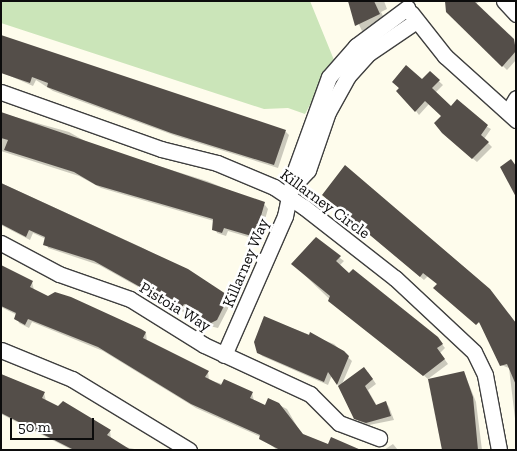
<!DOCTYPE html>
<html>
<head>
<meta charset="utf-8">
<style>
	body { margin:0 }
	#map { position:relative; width:517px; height:451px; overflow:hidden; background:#fefcec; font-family:"Zilla Slab",serif }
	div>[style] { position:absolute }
	.green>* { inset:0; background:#cbe5b9 }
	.shadow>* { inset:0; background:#0003 }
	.building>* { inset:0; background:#544e49 }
	.roads { filter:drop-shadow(1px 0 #3f3f3f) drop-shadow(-1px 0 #3f3f3f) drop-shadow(0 1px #3f3f3f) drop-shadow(0 -1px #3f3f3f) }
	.minor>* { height:15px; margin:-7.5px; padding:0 7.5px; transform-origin:7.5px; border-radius:7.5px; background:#fff }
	span { translate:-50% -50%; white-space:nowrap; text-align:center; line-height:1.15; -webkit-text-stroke:5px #fff; paint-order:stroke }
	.street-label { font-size:16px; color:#0c0c0c }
	.frame { position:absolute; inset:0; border:2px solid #0c0c0c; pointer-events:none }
	.scale { position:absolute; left:10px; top:418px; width:84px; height:22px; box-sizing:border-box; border:2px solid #0c0c0c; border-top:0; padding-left:6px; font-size:15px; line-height:18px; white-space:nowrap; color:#0c0c0c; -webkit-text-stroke:4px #fff; paint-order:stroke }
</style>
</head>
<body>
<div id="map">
	<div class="green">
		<div style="clip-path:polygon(1px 1px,310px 1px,334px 60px,305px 114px,288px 108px,264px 109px,1px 23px)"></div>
	</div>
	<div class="shadow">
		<div style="clip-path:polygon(348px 1px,384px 1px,387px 9px,381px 12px,385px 20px,362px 31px)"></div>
		<div style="clip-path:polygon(446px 1px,480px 1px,476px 4px,516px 47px,516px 60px,507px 70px,448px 12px)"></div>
		<div style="clip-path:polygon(1px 37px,286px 132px,289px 135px,278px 168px,176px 136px,53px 91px,36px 80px,33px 86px,1px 72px)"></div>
		<div style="clip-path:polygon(430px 73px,443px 85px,435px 93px,451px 107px,491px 129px,484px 139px,492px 147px,477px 162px,447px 137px,442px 116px,429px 104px,419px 115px,394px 82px,423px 81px)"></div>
		<div style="clip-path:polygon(1px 113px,69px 132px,94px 146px,207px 181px,265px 205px,268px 209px,259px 240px,228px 231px,226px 236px,217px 233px,214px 221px,101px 188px,79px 176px,1px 151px)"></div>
		<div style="clip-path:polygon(345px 167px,477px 278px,516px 324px,516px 427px,509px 368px,501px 365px,483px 326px,439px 292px,438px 284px,428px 276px,424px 280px,327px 198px)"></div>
		<div style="clip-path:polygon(1px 183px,143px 248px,229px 297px,232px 301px,218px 328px,201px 324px,197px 320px,200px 313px,188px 307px,185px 313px,99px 265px,48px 248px,46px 239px,33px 233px,30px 240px,1px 225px)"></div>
		<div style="clip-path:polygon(314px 239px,344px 261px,339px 266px,441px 343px,445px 348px,440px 353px,448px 364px,428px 379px,348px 312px,346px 315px,293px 264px)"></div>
		<div style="clip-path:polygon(1px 266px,32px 282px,34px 290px,48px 297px,55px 293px,146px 333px,147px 342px,208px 372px,209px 380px,252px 393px,254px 401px,266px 406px,269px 400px,287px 409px,302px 435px,329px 446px,358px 450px,277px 450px,261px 437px,196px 408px,103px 351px,32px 322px,29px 328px,19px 323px,17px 315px,1px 307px)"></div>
		<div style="clip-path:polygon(265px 318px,334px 344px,352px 361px,342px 384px,368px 372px,376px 384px,368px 390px,377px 406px,386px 403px,389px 407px,394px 420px,369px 425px,359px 422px,332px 375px,328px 385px,262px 356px,258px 352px)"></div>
		<div style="clip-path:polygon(464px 372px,476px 402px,482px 450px,442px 450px)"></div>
		<div style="clip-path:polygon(1px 374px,44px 393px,46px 401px,110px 431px,111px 439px,125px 447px,139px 450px,72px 450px,1px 414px)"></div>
		<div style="clip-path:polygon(393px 444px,398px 450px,384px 450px)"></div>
	</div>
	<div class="building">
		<div style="clip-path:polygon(348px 1px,374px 1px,380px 14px,355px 26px)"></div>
		<div style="clip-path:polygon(445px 1px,474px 1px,514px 39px,516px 51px,502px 67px,446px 12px)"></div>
		<div style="clip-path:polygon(1px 35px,286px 130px,274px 165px,171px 133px,47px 87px,48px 83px,32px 77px,30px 83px,1px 73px)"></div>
		<div style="clip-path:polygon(406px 65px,422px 79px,430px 71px,440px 80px,432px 88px,451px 106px,457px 99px,488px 125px,481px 135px,489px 142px,472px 159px,442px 133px,434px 123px,441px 116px,425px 101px,415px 112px,396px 91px,399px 88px,392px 82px)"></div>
		<div style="clip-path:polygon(1px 112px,265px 202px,255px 237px,224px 228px,222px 233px,212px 230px,213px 219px,96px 185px,74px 172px,4px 150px,8px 140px,1px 138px)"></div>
		<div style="clip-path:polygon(511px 159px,516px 166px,516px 197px,500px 167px)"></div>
		<div style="clip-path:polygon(345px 165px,490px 289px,516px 323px,516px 385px,507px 364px,500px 366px,479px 322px,476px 325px,433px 288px,437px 284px,423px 273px,420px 277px,322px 195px)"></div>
		<div style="clip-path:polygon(1px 183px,188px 269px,229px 296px,217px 320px,207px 325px,195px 320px,199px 311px,184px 304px,181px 310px,94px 261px,43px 245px,45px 237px,29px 230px,26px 237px,1px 224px)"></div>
		<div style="clip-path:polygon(316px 237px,341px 256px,336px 261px,349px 273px,353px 269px,438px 337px,443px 344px,437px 348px,445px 359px,423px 376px,328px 301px,330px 296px,291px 264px)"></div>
		<div style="clip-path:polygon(1px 265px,33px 281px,30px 287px,48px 296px,55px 292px,71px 297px,141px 329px,146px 332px,143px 338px,209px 371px,205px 377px,221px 385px,224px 379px,253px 392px,250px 398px,265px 405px,268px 398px,279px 403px,303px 434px,328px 444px,331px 437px,361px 450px,280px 450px,259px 439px,260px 435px,191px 404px,98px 347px,28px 319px,25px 325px,14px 319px,16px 313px,1px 306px)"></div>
		<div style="clip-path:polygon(264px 316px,309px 335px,310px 332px,344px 351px,349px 356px,337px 385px,328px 372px,324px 382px,257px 353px,254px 342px)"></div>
		<div style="clip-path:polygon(364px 367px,373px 379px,365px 386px,376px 405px,386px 401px,391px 416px,366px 423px,354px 419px,338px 386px)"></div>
		<div style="clip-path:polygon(464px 371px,473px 397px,478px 450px,442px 450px,428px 379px)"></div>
		<div style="clip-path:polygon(1px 374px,45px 392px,42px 398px,58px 406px,63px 401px,111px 430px,107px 435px,131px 450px,74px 450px,1px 413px)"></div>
	</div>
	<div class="roads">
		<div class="minor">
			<div style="left:504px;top:1px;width:18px;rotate:47deg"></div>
			<div style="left:411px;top:13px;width:55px;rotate:51.7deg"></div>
			<div style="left:445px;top:56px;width:96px;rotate:42deg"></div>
			<div style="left:1px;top:92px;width:170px;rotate:19.6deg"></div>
			<div style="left:161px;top:149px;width:58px;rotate:14deg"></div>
			<div style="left:217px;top:163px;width:62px;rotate:22.8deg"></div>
			<div style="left:274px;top:187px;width:36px;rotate:34deg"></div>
			<div style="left:304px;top:207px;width:115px;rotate:38deg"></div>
			<div style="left:395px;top:278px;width:108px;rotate:43.1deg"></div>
			<div style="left:474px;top:352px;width:25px;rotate:64deg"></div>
			<div style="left:485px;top:375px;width:76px;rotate:79.4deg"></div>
			<div style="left:508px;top:112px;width:16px;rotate:-60deg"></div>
			<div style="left:295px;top:184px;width:19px;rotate:-47deg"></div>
			<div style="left:308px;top:170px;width:61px;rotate:-71deg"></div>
			<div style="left:328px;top:112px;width:41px;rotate:-60.9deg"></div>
			<div style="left:348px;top:76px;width:31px;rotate:-48deg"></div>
			<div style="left:369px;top:53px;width:57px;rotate:-34.2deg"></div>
			<div style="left:1px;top:243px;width:66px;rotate:28.1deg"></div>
			<div style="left:59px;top:274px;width:75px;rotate:19.4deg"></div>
			<div style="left:130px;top:299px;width:87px;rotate:31.9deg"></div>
			<div style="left:204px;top:345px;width:117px;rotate:24.8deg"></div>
			<div style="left:310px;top:394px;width:41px;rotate:45deg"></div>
			<div style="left:339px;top:423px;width:43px;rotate:20.6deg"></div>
			<div style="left:1px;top:350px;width:77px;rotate:22.2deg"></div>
			<div style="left:72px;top:379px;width:137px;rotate:31.3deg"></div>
			<div style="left:224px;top:355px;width:152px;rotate:-66.3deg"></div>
			<div style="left:285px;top:216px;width:44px;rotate:-78.2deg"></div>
			<div style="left:294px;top:173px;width:102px;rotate:-70deg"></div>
			<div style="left:329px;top:77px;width:41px;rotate:-48.9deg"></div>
			<div style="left:356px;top:46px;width:64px;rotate:-36.7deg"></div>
		</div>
	</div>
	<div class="street-label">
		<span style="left:325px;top:204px;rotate:36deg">Killarney Circle</span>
		<span style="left:246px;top:263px;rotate:-67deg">Killarney Way</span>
		<span style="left:175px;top:307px;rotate:31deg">Pistoia Way</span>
	</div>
	<div class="frame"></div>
	<div class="scale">50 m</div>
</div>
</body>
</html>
